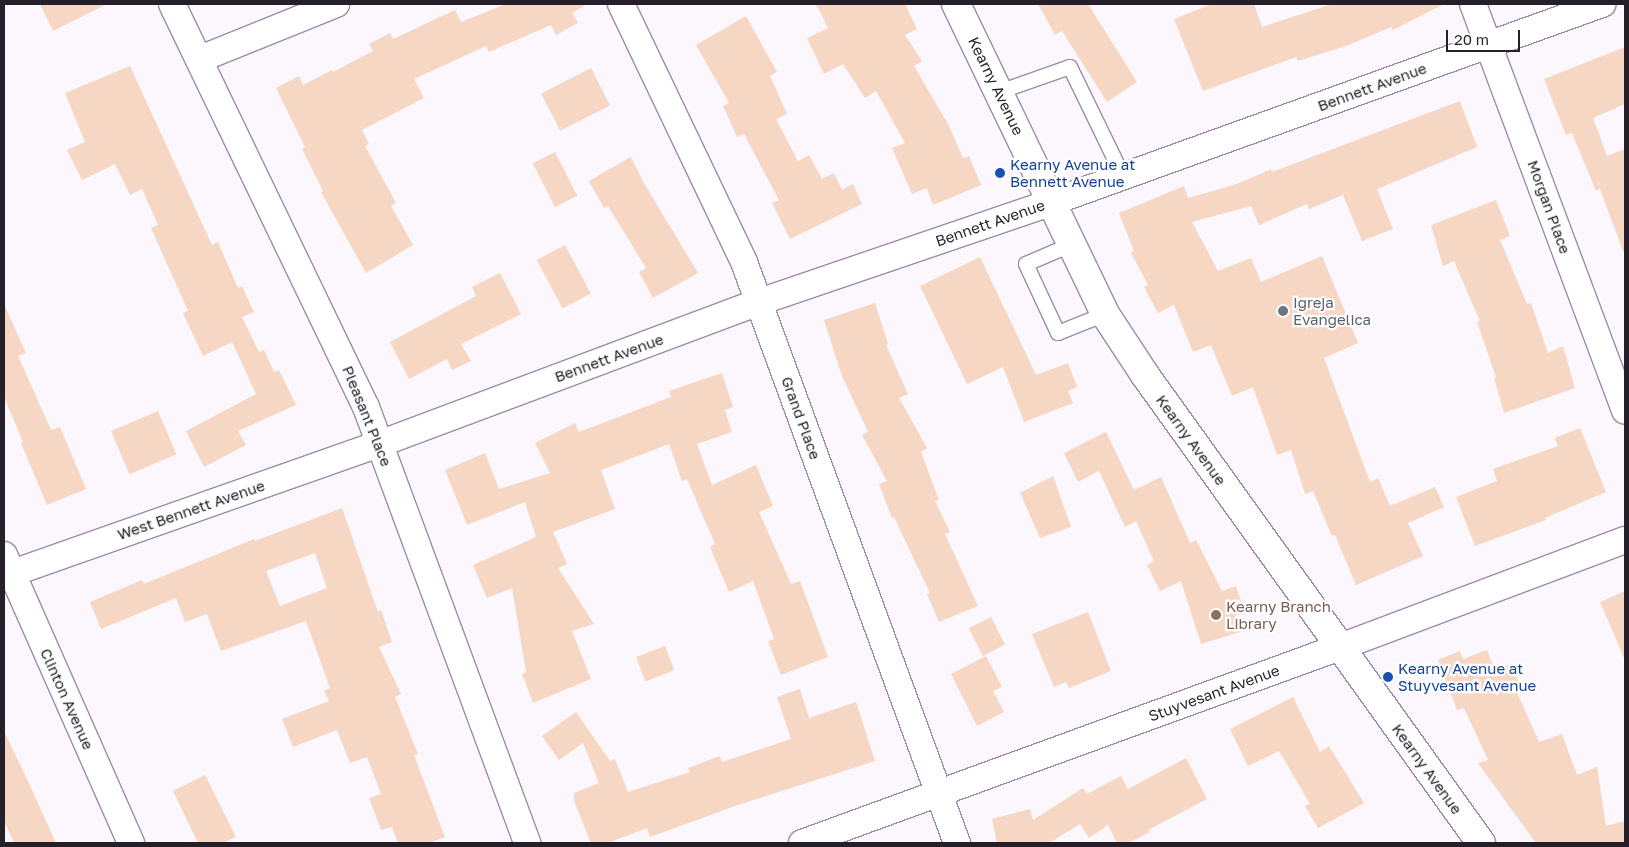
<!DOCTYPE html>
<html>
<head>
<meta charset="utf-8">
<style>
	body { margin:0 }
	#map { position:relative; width:1629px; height:847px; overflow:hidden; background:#fbf7fd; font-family:"Golos Text",sans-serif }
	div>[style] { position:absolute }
	.building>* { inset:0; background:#f5d7c4; transform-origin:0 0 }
	.roads { filter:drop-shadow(1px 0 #9b8da7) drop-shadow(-1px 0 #9b8da7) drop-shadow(0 1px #9b8da7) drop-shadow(0 -1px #9b8da7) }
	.service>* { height:14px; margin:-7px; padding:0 7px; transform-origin:7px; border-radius:7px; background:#fff }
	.minor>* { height:26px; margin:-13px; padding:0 13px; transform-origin:13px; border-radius:13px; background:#fff }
	.primary>* { height:28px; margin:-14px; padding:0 14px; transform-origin:14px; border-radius:14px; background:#fff }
	.dots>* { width:14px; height:14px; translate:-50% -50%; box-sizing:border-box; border:2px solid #fff; border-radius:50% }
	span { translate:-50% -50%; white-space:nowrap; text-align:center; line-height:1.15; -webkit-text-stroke:4.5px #fff; paint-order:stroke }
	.street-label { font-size:15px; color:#251f29 }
	.transit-label { font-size:15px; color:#164399 }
	.left { translate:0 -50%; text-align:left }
	.worship-label { font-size:15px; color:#5b616d }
	.education-label { font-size:15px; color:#785e54 }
	.frame { position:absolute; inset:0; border:5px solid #251f29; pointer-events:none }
	.scale { position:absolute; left:1446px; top:30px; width:74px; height:22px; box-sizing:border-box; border:2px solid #251f29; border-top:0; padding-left:6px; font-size:15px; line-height:18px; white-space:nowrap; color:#251f29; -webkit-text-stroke:4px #fff; paint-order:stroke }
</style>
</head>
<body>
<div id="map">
	<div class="building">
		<div style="clip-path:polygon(40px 4px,107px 4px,53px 31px)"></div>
		<div style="clip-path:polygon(506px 4px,587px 4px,572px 13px,578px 23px,556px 35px,551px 25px,489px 52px,486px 46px,414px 79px,424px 98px,362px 130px,369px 144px,365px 146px,396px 203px,391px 206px,413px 245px,366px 273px,321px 192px,323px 191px,302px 149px,305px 147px,276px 88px,299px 76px,303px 85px,332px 70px,333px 72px,373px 51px,369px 44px,390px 33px,393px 39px,455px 10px,461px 22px)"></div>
		<div style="clip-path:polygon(816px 4px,905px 4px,917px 29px,905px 35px,922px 61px,914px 66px,948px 124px,963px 158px,969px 156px,981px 185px,933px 205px,927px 188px,912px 194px,892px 148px,905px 143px,876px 91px,865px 98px,843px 64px,824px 74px,807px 38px,828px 28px)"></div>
		<div style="clip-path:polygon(1038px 4px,1088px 4px,1137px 82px,1107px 102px,1062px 31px,1055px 35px)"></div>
		<div style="clip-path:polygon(1212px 4px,1254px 4px,1262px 27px,1332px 4px,1444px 4px,1393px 30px,1391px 27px,1346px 46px,1298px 61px,1296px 57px,1203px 91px,1174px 19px)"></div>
		<div style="clip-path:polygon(746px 16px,777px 72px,770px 76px,787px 114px,776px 119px,798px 161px,809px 155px,822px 179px,834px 173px,842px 190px,853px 184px,862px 204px,790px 239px,772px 203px,779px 200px,744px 134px,737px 137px,723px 106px,729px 103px,696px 45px)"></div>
		<div style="clip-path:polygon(1625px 47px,1625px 104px,1593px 118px,1607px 156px,1625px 149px,1625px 251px,1623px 251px,1600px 189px,1596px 191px,1572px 133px,1566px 135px,1544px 79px)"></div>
		<div style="clip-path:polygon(130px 66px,212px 245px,218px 242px,238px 288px,242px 286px,254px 312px,242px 317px,259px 352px,264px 350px,274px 372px,279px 370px,296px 405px,238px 431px,246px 445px,204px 467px,186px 431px,256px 394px,232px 342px,203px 356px,183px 313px,188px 311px,151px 228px,158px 225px,142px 189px,130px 195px,115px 164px,82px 180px,67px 150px,85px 142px,65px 93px)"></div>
		<div style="left:591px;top:68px;width:42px;height:56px;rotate:63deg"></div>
		<div style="clip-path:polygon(1460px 101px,1477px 147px,1377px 189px,1393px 229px,1362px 241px,1343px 195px,1309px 209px,1307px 204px,1259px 225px,1251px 206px,1192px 222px,1218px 271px,1251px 258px,1261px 282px,1322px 256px,1358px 343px,1324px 358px,1370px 482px,1378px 478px,1390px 506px,1435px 487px,1444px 507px,1408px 523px,1423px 556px,1356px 585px,1335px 535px,1332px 536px,1313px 491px,1305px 494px,1291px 450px,1277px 455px,1253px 387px,1232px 396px,1211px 345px,1193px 352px,1174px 305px,1158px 313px,1144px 287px,1148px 285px,1131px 253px,1134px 251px,1119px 213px,1184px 186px,1188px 198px,1237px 184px,1271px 169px,1272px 172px)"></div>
		<div style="left:555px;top:152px;width:49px;height:25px;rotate:63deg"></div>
		<div style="clip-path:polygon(631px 157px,645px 185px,698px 273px,653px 298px,639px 272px,646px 268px,608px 206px,604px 208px,589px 181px)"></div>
		<div style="clip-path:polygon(1496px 200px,1510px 236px,1500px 240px,1527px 304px,1531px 303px,1548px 353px,1563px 346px,1575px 388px,1504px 413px,1494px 378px,1496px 377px,1477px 322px,1480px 321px,1454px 261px,1443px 266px,1431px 225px)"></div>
		<div style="left:565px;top:245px;width:55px;height:32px;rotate:62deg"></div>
		<div style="clip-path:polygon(980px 257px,1036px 375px,1068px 363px,1077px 387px,1068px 391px,1073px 403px,1024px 422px,1003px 367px,967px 384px,920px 286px)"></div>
		<div style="clip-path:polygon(500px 273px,521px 314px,461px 344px,471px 361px,452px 370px,447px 359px,409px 379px,390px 342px,476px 296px,472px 287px)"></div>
		<div style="clip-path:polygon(875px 303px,888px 344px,886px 345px,908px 394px,899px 398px,927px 448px,921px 452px,939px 500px,935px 501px,950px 532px,945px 534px,978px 606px,939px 622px,927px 594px,930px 593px,894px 517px,892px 518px,879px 484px,887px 481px,862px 435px,868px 432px,842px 376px,824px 320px)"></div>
		<div style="clip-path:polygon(4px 304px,26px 353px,18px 356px,51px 430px,60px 427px,86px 489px,47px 505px,21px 443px,23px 442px,4px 397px)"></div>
		<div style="clip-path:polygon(722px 373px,733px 407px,725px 410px,732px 432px,697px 444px,712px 485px,756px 465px,773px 506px,759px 512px,791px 584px,800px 581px,828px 657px,781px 675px,768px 641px,774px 639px,753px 581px,729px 592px,710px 547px,715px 544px,687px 479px,682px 481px,669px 444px,601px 470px,615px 509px,553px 532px,567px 564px,558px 568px,594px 624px,572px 631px,591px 679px,533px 703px,522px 674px,526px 672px,512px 588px,487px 598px,473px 565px,536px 537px,525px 502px,467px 525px,445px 470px,485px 453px,499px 489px,550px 473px,535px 443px,575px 423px,579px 432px,671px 397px,669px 391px)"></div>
		<div style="left:158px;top:411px;width:47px;height:51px;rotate:67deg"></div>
		<div style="clip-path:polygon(1580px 428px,1606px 492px,1545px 518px,1546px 520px,1475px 546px,1456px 497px,1497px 481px,1493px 469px,1558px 446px,1555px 438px)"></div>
		<div style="clip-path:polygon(1106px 432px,1134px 490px,1161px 477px,1190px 543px,1196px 540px,1222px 591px,1236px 586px,1245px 613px,1235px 616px,1240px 632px,1201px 644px,1181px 581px,1160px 591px,1147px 565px,1154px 561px,1136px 521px,1125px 527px,1099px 471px,1078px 482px,1064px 453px)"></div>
		<div style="clip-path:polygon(1053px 476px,1071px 527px,1040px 538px,1020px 493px)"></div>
		<div style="clip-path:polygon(evenodd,342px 508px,378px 612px,381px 610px,392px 642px,379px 647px,401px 694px,395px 697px,418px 754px,414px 755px,445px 837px,429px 843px,398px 843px,392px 827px,381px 830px,369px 798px,381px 794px,367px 757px,350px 763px,337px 730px,293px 747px,282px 719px,329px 701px,324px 691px,330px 688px,306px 621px,221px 651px,207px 614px,185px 622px,176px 598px,101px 629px,90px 602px,142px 580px,144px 584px,254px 539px,255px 541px,342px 508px,315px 553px,327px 588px,280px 606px,266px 571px,315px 553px)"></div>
		<div style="clip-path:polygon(1625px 591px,1625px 660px,1600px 602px)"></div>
		<div style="clip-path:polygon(1088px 612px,1111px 671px,1069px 688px,1066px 682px,1054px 687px,1032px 634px)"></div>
		<div style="left:991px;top:617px;width:31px;height:25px;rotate:63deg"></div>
		<div style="left:665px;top:646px;width:26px;height:31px;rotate:69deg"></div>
		<div style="clip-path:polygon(1487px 650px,1495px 670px,1511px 664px,1520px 686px,1515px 688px,1539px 742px,1562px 734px,1577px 775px,1597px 767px,1606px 826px,1625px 821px,1625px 843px,1536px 843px,1478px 763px,1488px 760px,1464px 708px,1457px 710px,1438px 660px,1460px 651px,1463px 659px)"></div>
		<div style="clip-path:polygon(986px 656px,1002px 687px,993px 691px,1004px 712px,977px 726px,951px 674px)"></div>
		<div style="clip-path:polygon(800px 689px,809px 718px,856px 702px,875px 761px,738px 805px,650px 837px,647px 828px,608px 843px,591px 843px,574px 801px,574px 793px,599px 783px,583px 743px,559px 760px,542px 736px,576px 712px,610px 761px,615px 759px,628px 792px,690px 772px,688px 768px,720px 756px,722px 762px,791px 739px,777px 697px)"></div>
		<div style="clip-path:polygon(1293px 697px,1320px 752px,1329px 746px,1364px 803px,1318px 828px,1305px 806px,1310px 804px,1279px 751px,1248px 766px,1230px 729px)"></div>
		<div style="clip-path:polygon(4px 731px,26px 777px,56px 843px,14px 843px,4px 821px)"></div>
		<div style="clip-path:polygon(1186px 758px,1207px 799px,1148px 830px,1150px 832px,1128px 843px,1117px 843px,1108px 825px,1089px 838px,1080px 824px,1049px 843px,997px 843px,992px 819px,1030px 809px,1033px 820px,1083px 788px,1087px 794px,1121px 776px,1128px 789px)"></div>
		<div style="clip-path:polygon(205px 775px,236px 837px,223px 843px,198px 843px,173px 791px)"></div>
	</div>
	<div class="roads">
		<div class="service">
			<div style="left:999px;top:92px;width:75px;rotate:-19.4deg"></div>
			<div style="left:1070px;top:67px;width:121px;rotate:64.1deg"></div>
			<div style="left:1073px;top:244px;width:51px;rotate:156.9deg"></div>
			<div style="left:1026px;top:264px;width:76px;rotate:65.1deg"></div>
			<div style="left:1058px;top:333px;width:51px;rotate:-22deg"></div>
		</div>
		<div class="minor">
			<div style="left:172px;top:4px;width:447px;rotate:64.3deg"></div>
			<div style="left:366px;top:407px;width:465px;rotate:69.7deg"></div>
			<div style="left:621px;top:4px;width:286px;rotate:64.5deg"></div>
			<div style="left:744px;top:262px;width:619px;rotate:69.87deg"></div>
			<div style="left:1473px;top:4px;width:434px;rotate:69.5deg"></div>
			<div style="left:200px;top:59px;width:147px;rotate:-22deg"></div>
			<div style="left:4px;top:555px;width:315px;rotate:66.2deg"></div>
			<div style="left:4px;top:576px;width:398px;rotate:-19.4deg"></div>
			<div style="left:379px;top:444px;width:406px;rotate:-20.5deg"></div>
			<div style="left:759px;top:302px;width:310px;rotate:-18.8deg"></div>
			<div style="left:1052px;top:202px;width:585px;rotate:-19.8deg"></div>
			<div style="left:802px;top:843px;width:573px;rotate:-20.02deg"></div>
			<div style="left:1340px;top:647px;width:304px;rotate:-20.6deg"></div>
		</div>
		<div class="primary">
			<div style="left:956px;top:4px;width:344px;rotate:64.3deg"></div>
			<div style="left:1105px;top:314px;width:73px;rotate:56.7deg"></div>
			<div style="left:1145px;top:375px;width:576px;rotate:54.32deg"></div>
		</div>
	</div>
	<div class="dots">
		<div style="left:1000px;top:173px;background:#1a4fb4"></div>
		<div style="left:1283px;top:311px;background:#6b7280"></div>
		<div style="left:1216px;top:615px;background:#8d6e63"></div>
		<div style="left:1388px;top:677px;background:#1a4fb4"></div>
	</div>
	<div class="street-label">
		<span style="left:996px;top:86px;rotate:64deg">Kearny Avenue</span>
		<span style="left:1372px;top:87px;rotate:-20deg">Bennett Avenue</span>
		<span style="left:1549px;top:207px;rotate:70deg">Morgan Place</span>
		<span style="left:990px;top:223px;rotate:-19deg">Bennett Avenue</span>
		<span style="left:609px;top:358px;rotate:-20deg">Bennett Avenue</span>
		<span style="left:367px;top:416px;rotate:68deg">Pleasant Place</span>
		<span style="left:801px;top:418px;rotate:70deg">Grand Place</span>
		<span style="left:1191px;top:440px;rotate:54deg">Kearny Avenue</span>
		<span style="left:191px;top:510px;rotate:-19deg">West Bennett Avenue</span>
		<span style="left:1214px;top:693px;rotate:-20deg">Stuyvesant Avenue</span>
		<span style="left:67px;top:699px;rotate:66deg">Clinton Avenue</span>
		<span style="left:1427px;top:769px;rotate:54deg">Kearny Avenue</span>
	</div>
	<div class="transit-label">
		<span class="left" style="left:1010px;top:173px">Kearny Avenue at<br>Bennett Avenue</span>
		<span class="left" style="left:1398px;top:677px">Kearny Avenue at<br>Stuyvesant Avenue</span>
	</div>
	<div class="worship-label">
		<span class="left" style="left:1293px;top:311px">Igreja<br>Evangelica</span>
	</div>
	<div class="education-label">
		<span class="left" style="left:1226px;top:615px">Kearny Branch<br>Library</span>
	</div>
	<div class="frame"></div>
	<div class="scale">20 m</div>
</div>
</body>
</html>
